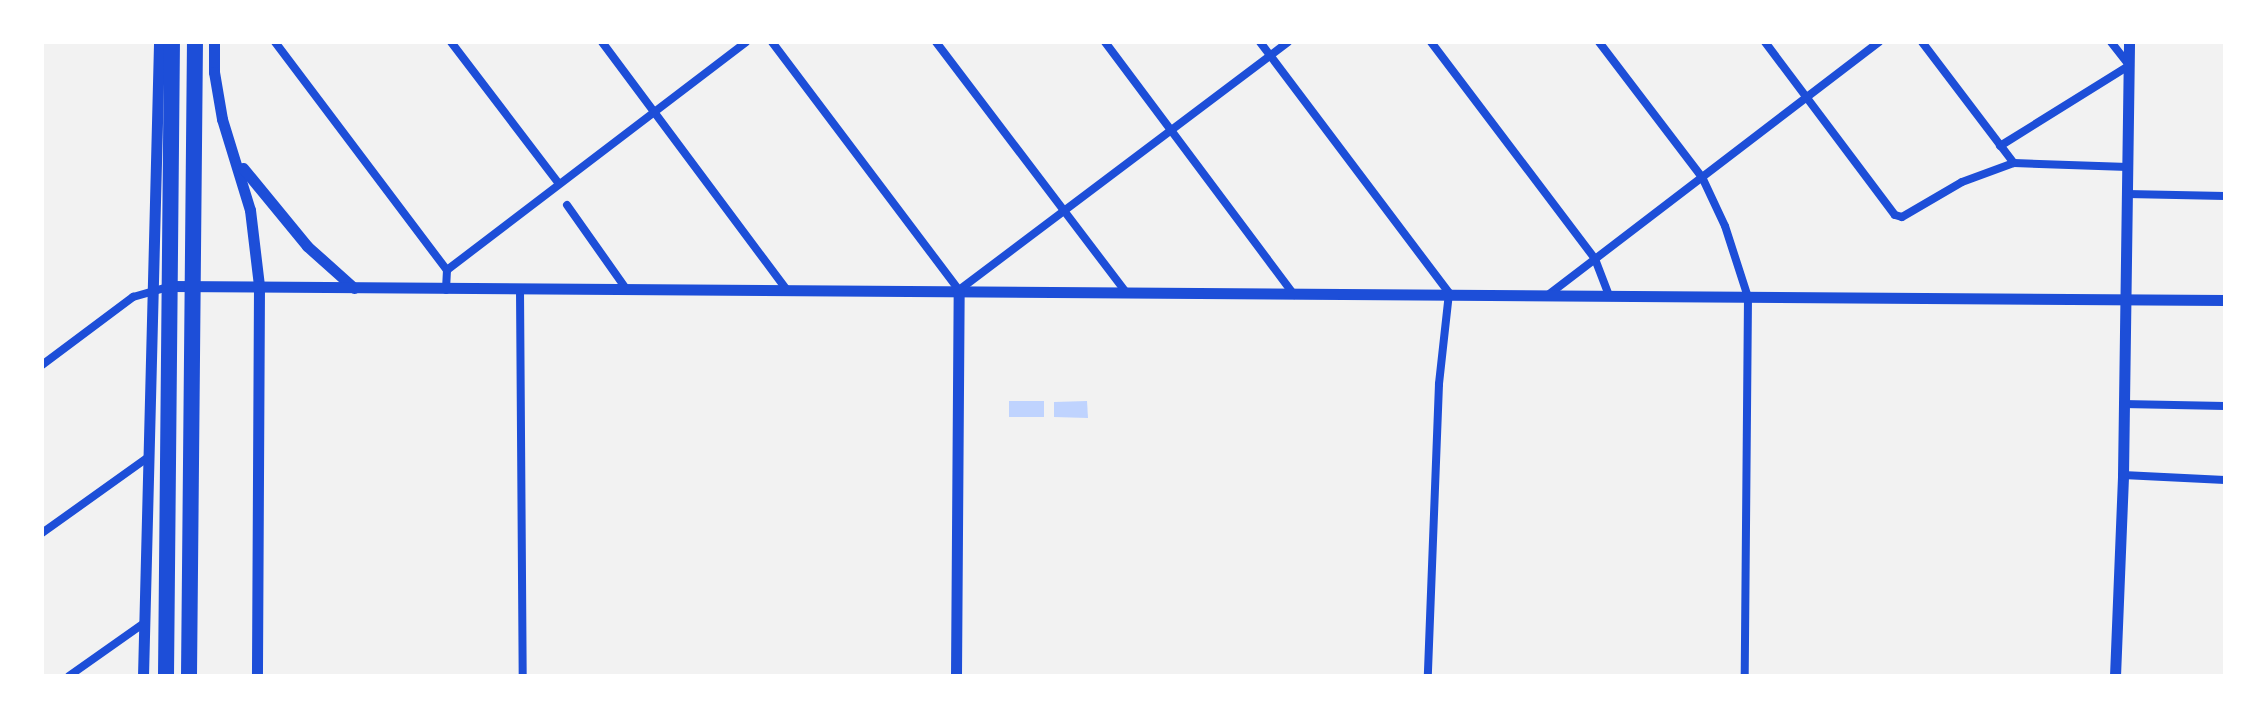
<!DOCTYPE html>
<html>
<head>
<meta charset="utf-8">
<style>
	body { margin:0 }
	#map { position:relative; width:2267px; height:718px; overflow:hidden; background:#f2f2f2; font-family:Cabin,sans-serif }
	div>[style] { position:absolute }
	.water>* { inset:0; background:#bfd3fe; transform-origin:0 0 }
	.minor>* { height:8px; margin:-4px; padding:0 4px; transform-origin:4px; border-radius:4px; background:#1d4ed8 }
	.tertiary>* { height:11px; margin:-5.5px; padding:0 5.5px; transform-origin:5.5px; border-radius:5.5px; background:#1d4ed8 }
	.trunk>* { height:16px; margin:-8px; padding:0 8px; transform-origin:8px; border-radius:8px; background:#1d4ed8 }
	span { translate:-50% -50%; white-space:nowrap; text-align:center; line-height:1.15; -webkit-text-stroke:6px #fff; paint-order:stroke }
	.frame { position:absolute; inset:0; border:44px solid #fff; pointer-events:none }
</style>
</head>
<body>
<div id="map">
	<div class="water">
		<div style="left:1009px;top:401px;width:35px;height:16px"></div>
		<div style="clip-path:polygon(1087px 401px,1088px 418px,1054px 417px,1054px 402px)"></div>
	</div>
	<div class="minor">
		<div style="left:275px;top:42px;width:286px;rotate:53deg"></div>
		<div style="left:447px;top:270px;width:20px;rotate:93deg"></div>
		<div style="left:451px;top:42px;width:178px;rotate:52.7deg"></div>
		<div style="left:602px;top:42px;width:309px;rotate:53.3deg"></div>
		<div style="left:772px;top:42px;width:311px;rotate:53deg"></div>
		<div style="left:959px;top:290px;width:412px;rotate:-37deg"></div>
		<div style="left:936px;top:42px;width:316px;rotate:52.8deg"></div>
		<div style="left:1105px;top:42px;width:316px;rotate:53.2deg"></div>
		<div style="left:1260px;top:42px;width:314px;rotate:53deg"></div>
		<div style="left:1449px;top:293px;width:92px;rotate:96.3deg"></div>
		<div style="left:1439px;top:384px;width:292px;rotate:92.2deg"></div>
		<div style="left:1431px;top:42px;width:272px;rotate:52.9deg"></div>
		<div style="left:1595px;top:259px;width:39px;rotate:69deg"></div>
		<div style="left:1599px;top:42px;width:170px;rotate:52.7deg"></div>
		<div style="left:1702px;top:177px;width:54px;rotate:64.9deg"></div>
		<div style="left:1725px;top:226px;width:75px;rotate:72.1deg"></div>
		<div style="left:1748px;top:297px;width:379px;rotate:90.5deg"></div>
		<div style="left:1765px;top:42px;width:216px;rotate:53.1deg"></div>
		<div style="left:1895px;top:215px;width:7px;rotate:16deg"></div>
		<div style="left:1902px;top:217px;width:69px;rotate:-30.3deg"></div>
		<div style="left:1962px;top:182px;width:55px;rotate:-20.1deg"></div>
		<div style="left:2014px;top:163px;width:114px;rotate:2deg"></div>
		<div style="left:1922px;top:42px;width:152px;rotate:52.8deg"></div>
		<div style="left:2111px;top:42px;width:28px;rotate:52deg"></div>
		<div style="left:2000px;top:146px;width:153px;rotate:-31.9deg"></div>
		<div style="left:2127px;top:194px;width:98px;rotate:1.2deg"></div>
		<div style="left:567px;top:205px;width:104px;rotate:54.8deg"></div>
		<div style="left:447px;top:270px;width:376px;rotate:-37.3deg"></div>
		<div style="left:520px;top:290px;width:386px;rotate:89.6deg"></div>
		<div style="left:1548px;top:295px;width:417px;rotate:-37.4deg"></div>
		<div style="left:42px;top:365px;width:114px;rotate:-36.8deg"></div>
		<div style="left:133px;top:297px;width:37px;rotate:-16deg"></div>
		<div style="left:2123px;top:404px;width:102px;rotate:1.1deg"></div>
		<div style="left:2123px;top:475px;width:102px;rotate:2.8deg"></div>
		<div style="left:42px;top:533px;width:129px;rotate:-35.5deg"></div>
		<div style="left:69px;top:676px;width:92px;rotate:-35.2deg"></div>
	</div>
	<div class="tertiary">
		<div style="left:214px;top:42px;width:30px;rotate:90deg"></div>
		<div style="left:214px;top:72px;width:48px;rotate:80.3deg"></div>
		<div style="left:222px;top:119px;width:95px;rotate:72.9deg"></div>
		<div style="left:250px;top:210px;width:77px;rotate:83.2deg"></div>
		<div style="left:259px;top:286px;width:390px;rotate:90.3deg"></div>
		<div style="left:243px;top:168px;width:101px;rotate:50.6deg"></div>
		<div style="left:307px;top:246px;width:63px;rotate:41.8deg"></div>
		<div style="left:171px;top:286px;width:2054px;rotate:0.39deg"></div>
		<div style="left:143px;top:676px;width:634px;rotate:-88.55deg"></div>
		<div style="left:956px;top:676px;width:386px;rotate:-89.6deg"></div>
		<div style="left:2115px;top:676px;width:201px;rotate:-87.7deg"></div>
		<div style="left:2123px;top:475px;width:433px;rotate:-89.2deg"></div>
	</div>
	<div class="trunk">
		<div style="left:166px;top:676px;width:634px;rotate:-89.46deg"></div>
		<div style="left:189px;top:676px;width:634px;rotate:-89.46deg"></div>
	</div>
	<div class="frame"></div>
</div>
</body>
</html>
